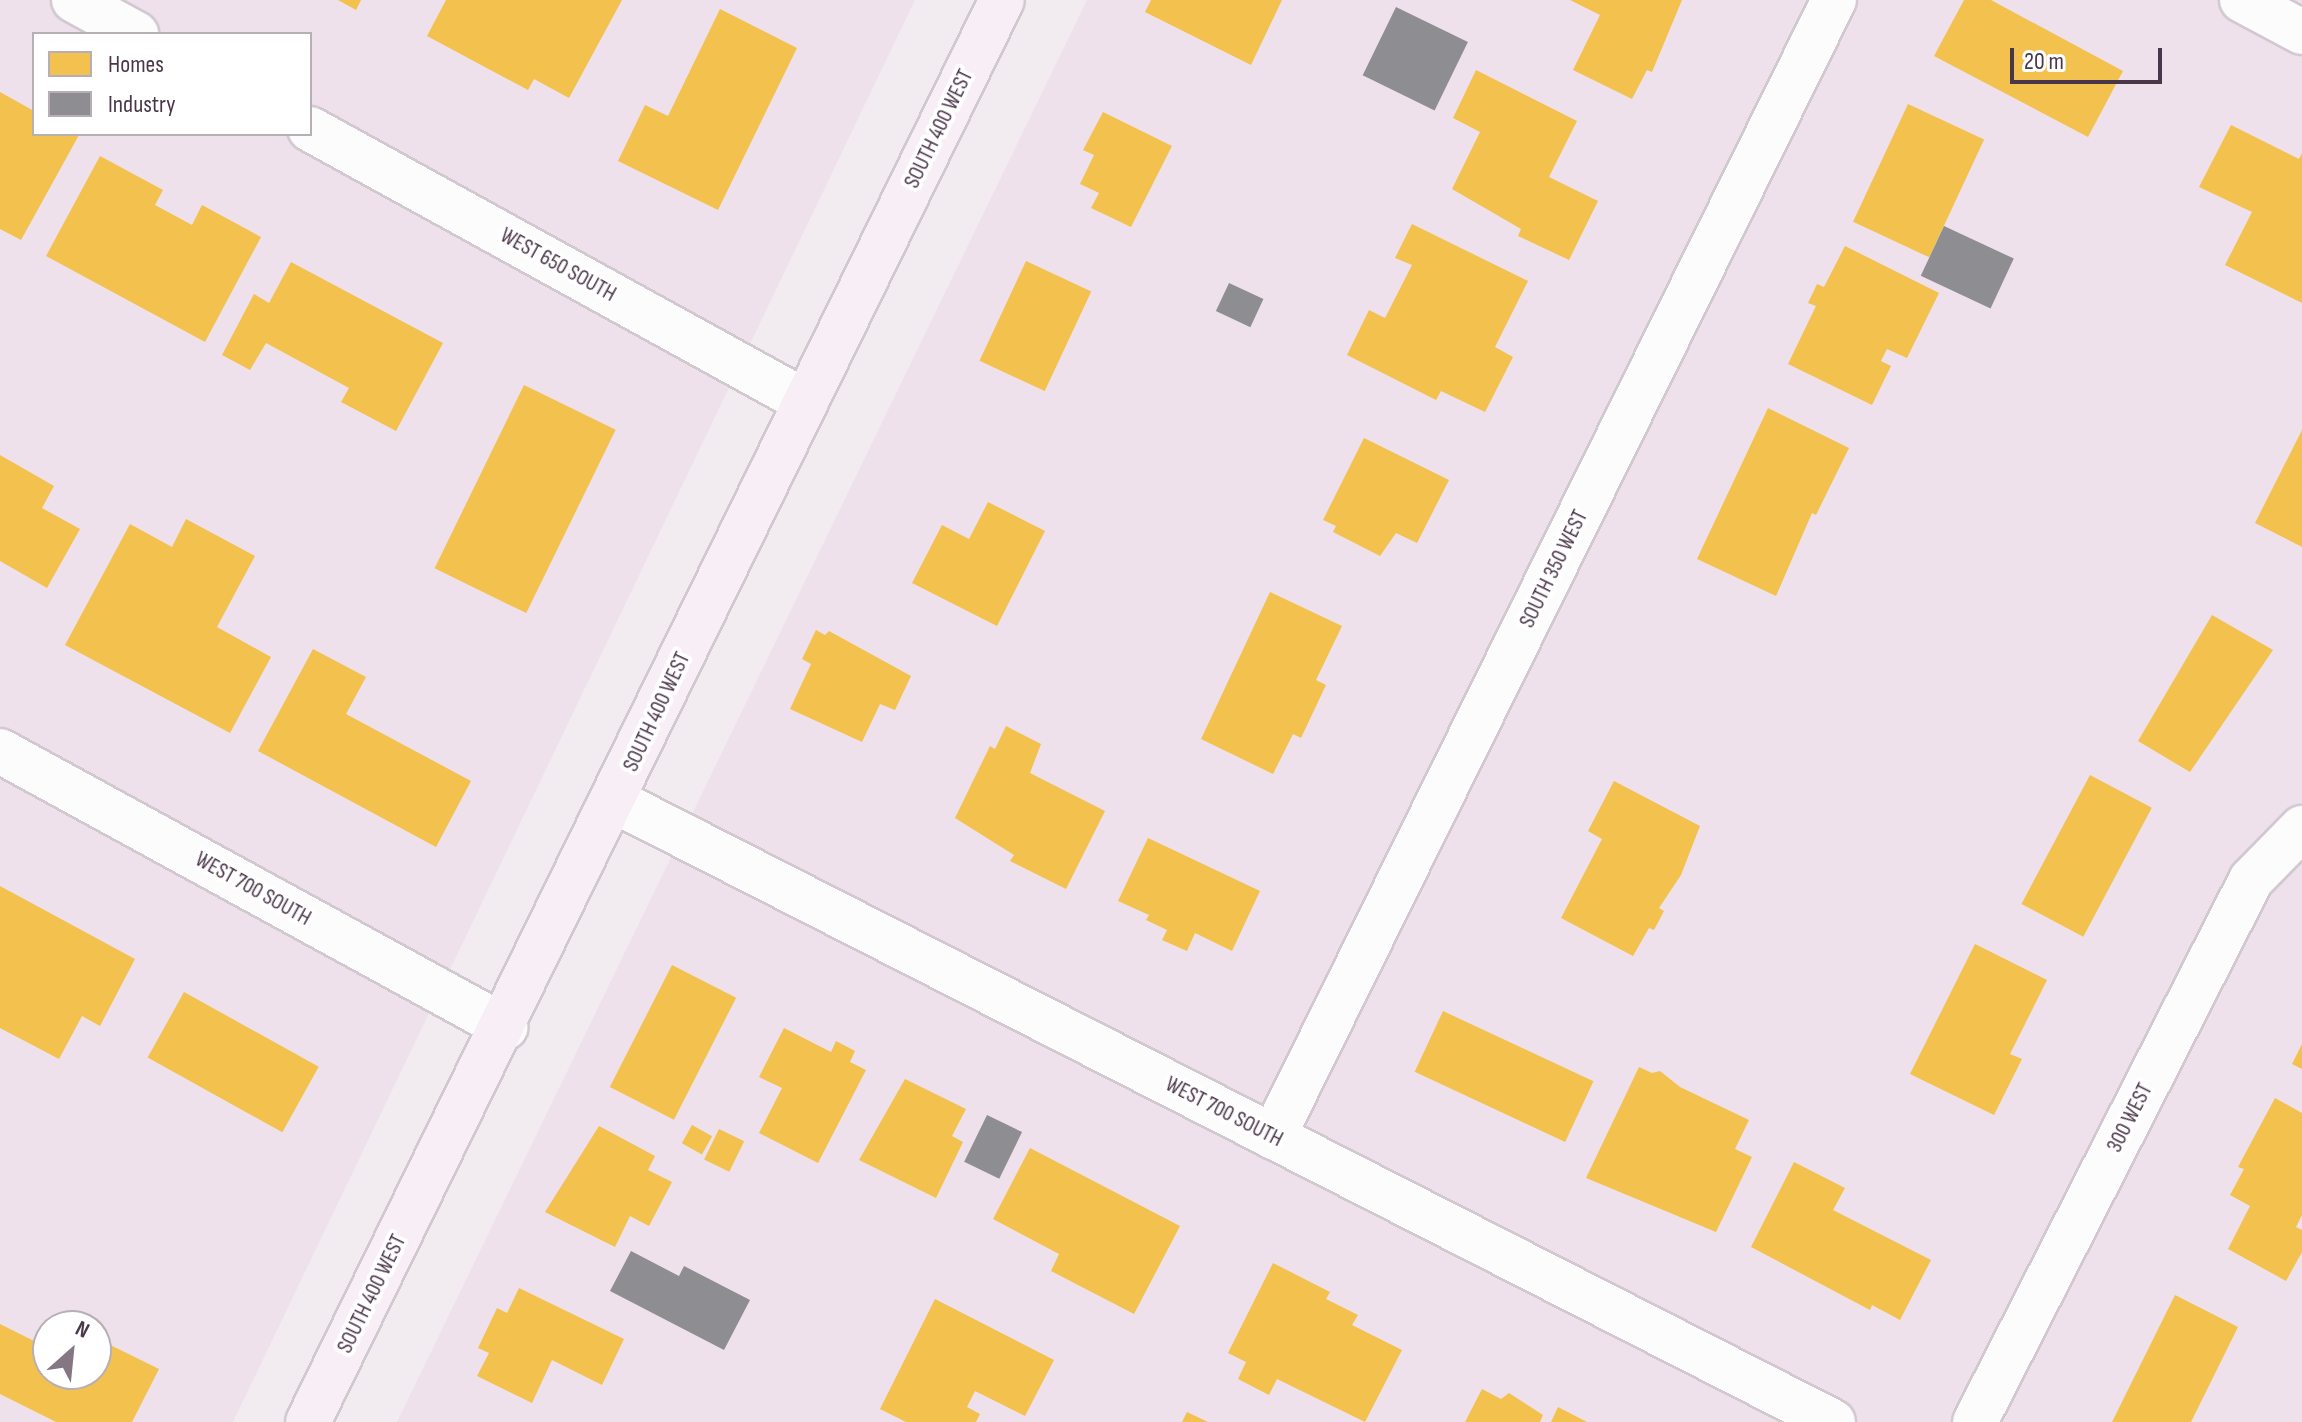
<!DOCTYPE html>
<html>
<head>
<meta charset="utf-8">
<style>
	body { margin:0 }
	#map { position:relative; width:2302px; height:1422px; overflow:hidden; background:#f2ecf1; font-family:"Sofia Sans Condensed",sans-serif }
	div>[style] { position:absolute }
	.residential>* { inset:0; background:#eee1ec }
	.homes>* { inset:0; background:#f2c14e; transform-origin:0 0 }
	.industry>* { inset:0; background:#8d8d92; transform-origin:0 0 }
	.roads { filter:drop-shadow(2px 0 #d2c8d0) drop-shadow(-2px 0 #d2c8d0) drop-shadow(0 2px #d2c8d0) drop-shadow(0 -2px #d2c8d0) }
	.street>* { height:44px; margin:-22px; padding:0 22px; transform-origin:22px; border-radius:22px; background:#fdfcfd }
	.secondary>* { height:44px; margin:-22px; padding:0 22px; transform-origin:22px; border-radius:22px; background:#f7eff5 }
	span { translate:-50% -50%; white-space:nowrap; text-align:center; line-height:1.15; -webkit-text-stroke:8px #fff; paint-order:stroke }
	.street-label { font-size:22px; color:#4a3649 }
	.legend { position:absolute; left:32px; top:32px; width:280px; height:104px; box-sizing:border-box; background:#fff; border:2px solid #b7afb6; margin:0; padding:10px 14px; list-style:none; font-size:24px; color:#4a3649 }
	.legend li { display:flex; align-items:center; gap:16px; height:40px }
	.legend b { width:40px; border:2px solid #b7afb6 }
	.north { position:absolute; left:32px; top:1310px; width:80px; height:80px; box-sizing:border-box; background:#fff; border:2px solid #b7afb6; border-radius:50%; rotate:27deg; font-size:22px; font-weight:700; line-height:32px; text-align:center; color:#4a3649 }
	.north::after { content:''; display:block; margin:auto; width:28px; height:36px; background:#857684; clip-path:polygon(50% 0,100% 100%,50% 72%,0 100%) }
	.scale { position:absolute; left:2010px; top:48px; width:152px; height:36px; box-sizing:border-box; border:4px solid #4a3649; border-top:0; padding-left:10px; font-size:24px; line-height:28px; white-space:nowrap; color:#4a3649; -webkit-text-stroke:6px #fff; paint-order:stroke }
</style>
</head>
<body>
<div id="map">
	<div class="residential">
		<div style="clip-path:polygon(evenodd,0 0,915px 0,233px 1422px,0 1422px,0 0,34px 34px,310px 34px,310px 134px,34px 134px,34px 34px,0 0,48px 1326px,96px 1326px,96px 1374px,48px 1374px,48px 1326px)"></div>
		<div style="clip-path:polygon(1087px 0,2302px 0,2302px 1422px,397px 1422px)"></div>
	</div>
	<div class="homes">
		<div style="clip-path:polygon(338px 0,361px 0,356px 10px)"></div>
		<div style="clip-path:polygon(446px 0,622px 0,569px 98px,534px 79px,528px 90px,427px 36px)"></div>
		<div style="clip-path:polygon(1151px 0,1282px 0,1251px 65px,1145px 12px)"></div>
		<div style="clip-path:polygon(1570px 0,1682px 0,1652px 72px,1647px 70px,1632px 99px,1573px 70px,1600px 15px)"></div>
		<div style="clip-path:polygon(1964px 0,1991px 0,2123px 71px,2088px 137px,1934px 56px)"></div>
		<div style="clip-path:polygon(720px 9px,797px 48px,718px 210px,618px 161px,645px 105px,668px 116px)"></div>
		<div style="clip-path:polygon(1476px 70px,1577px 121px,1549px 177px,1598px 201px,1569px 260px,1518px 236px,1521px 229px,1452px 189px,1480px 132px,1453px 118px)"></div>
		<div style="clip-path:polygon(0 92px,34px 111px,34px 134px,79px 135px,21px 240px,0 229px)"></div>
		<div style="left:1908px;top:104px;width:84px;height:130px;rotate:25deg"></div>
		<div style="clip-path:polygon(1103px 112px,1172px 146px,1131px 227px,1091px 208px,1099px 193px,1080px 184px,1094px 155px,1083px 150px)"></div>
		<div style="clip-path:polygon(2231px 125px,2299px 159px,2302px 153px,2302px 303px,2225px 265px,2252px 212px,2199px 187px)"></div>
		<div style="clip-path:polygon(100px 156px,163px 190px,155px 205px,192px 225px,202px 205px,261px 237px,205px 342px,46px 256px)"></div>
		<div style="clip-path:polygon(1412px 224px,1528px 281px,1495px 347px,1513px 357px,1485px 412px,1441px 391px,1436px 400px,1347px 355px,1369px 310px,1385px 318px,1412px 265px,1395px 258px)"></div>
		<div style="clip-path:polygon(1845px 246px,1939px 293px,1907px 358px,1887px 349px,1881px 361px,1891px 366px,1872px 405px,1788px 364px,1816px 306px,1808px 303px,1817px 284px,1824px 287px)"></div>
		<div style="left:1026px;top:261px;width:72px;height:110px;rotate:25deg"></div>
		<div style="clip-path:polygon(291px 262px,443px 343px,396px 431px,341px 402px,349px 388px,266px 343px,250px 370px,222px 355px,254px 294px,269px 303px)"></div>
		<div style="left:524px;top:385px;width:102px;height:204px;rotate:26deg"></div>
		<div style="clip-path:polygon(1768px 408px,1849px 448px,1816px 515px,1812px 513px,1776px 596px,1697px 559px)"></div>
		<div style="clip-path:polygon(2302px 430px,2302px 547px,2255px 523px)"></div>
		<div style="clip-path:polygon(1364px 438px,1449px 480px,1417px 543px,1396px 533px,1380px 556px,1333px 532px,1336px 526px,1323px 520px)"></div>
		<div style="clip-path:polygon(0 455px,54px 486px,42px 508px,80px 529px,47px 588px,0 561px)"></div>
		<div style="clip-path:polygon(988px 502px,1045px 531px,997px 626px,912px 583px,942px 525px,969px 539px)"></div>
		<div style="clip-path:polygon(186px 519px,255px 556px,217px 627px,271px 657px,230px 733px,65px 645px,130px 524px,172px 547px)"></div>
		<div style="clip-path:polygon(1270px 592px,1342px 626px,1316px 680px,1326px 685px,1301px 738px,1293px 734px,1273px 774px,1201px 739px)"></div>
		<div style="clip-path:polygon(2212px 615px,2273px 650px,2190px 772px,2138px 741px)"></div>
		<div style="clip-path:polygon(816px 630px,825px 635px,829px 631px,911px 676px,895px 710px,880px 704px,862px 742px,790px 709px,811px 664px,802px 659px)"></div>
		<div style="clip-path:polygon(313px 649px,366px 677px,346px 714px,471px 781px,436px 847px,258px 751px)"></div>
		<div style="clip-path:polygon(1006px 726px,1041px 744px,1030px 773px,1105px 811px,1066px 889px,1010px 861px,1014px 855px,955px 818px,990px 746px,995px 749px)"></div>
		<div style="left:2090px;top:775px;width:70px;height:146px;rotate:28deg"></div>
		<div style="clip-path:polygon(1614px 781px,1700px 826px,1681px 875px,1659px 908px,1664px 911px,1654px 930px,1649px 928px,1633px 956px,1561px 918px,1602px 839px,1588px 831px)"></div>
		<div style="clip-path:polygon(1148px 838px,1260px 891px,1232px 951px,1195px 933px,1187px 951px,1162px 940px,1167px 930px,1146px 920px,1149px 915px,1118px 901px)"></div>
		<div style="clip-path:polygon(0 886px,135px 959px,100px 1026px,82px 1016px,59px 1059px,0 1028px)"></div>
		<div style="clip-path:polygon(1975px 944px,2047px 980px,2010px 1054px,2022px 1059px,1994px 1115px,1910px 1074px)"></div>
		<div style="left:672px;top:965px;width:72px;height:137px;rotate:27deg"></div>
		<div style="left:184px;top:992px;width:154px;height:75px;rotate:29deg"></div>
		<div style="left:1443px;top:1011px;width:166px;height:67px;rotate:25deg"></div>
		<div style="clip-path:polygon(784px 1028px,831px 1052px,836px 1041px,855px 1051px,850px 1062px,866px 1070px,818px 1163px,759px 1133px,782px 1088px,759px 1077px)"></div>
		<div style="clip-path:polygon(2302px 1044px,2302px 1069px,2292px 1064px)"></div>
		<div style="clip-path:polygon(1639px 1067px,1652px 1073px,1660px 1071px,1680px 1087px,1749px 1120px,1735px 1149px,1752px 1157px,1716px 1232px,1586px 1178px)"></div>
		<div style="clip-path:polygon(905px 1079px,966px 1109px,952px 1136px,963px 1142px,936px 1198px,859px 1160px)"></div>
		<div style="clip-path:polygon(2275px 1098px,2302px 1113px,2302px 1215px,2296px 1227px,2302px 1230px,2302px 1252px,2286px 1281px,2228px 1249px,2250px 1206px,2230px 1195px,2244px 1169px,2238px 1167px)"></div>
		<div style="left:692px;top:1125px;width:23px;height:21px;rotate:29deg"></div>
		<div style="clip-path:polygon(599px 1126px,655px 1156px,648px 1170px,672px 1182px,649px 1226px,630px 1216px,615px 1247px,545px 1212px)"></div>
		<div style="left:719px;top:1129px;width:28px;height:34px;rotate:26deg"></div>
		<div style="clip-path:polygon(1030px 1148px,1180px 1226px,1134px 1314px,1051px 1271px,1059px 1254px,993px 1219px)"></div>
		<div style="clip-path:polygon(1794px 1162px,1845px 1188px,1833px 1210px,1931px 1260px,1900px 1320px,1872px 1305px,1870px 1310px,1751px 1247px)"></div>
		<div style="clip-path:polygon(1273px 1263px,1330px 1292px,1326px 1299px,1358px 1315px,1352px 1325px,1402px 1350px,1365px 1422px,1277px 1379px,1269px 1395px,1238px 1379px,1246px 1362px,1228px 1353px)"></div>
		<div style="clip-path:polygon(519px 1288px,624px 1339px,602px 1385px,552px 1360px,532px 1403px,477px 1376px,489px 1353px,478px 1348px,497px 1308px,507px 1313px)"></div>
		<div style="clip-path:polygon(2175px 1295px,2238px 1327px,2191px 1422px,2112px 1422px)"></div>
		<div style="clip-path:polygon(935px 1299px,1054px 1360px,1025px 1416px,975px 1391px,967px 1407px,980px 1414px,976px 1422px,906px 1422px,880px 1409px)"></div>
		<div style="clip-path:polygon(0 1324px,48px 1348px,48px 1374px,96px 1374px,96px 1338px,159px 1369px,132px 1422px,56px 1422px,0 1394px)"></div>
		<div style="clip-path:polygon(1482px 1389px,1501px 1399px,1509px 1393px,1543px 1415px,1540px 1422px,1465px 1422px)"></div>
		<div style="clip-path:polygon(1558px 1407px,1587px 1422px,1551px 1422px)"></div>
		<div style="clip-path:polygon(1187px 1412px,1208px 1422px,1182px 1422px)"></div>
	</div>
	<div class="industry">
		<div style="left:1396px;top:7px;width:80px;height:76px;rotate:26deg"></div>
		<div style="left:1944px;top:226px;width:77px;height:55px;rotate:25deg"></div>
		<div style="left:1229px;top:283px;width:38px;height:31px;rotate:25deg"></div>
		<div style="left:987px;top:1115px;width:39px;height:52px;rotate:26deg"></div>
		<div style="clip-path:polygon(631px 1251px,679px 1276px,684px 1266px,750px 1300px,724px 1350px,610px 1291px)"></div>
	</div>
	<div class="roads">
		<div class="street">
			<div style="left:74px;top:0;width:71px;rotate:28.7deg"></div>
			<div style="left:2242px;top:0;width:68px;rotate:28.1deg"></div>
			<div style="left:310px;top:129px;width:566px;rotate:28.83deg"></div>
			<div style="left:0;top:751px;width:576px;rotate:28.66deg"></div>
			<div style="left:615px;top:801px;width:1367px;rotate:27.01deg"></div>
			<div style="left:1273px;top:1137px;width:1268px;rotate:-63.74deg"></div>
			<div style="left:1975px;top:1422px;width:608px;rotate:-63.01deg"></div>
			<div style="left:2251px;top:880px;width:73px;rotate:-45.6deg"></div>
		</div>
		<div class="secondary">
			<div style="left:308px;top:1422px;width:1582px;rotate:-63.99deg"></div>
		</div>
	</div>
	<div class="street-label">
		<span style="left:939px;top:129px;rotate:-64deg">SOUTH 400 WEST</span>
		<span style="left:558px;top:265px;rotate:29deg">WEST 650 SOUTH</span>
		<span style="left:1554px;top:569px;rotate:-64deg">SOUTH 350 WEST</span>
		<span style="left:657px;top:712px;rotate:-65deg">SOUTH 400 WEST</span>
		<span style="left:253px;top:889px;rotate:29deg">WEST 700 SOUTH</span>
		<span style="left:1224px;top:1112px;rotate:27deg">WEST 700 SOUTH</span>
		<span style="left:2130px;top:1118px;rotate:-63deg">300 WEST</span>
		<span style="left:372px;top:1294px;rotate:-64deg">SOUTH 400 WEST</span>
	</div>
	<ul class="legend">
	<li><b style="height:22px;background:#f2c14e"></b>Homes</li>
	<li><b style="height:22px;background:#8d8d92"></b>Industry</li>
	</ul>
	<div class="north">N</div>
	<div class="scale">20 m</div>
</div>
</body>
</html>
